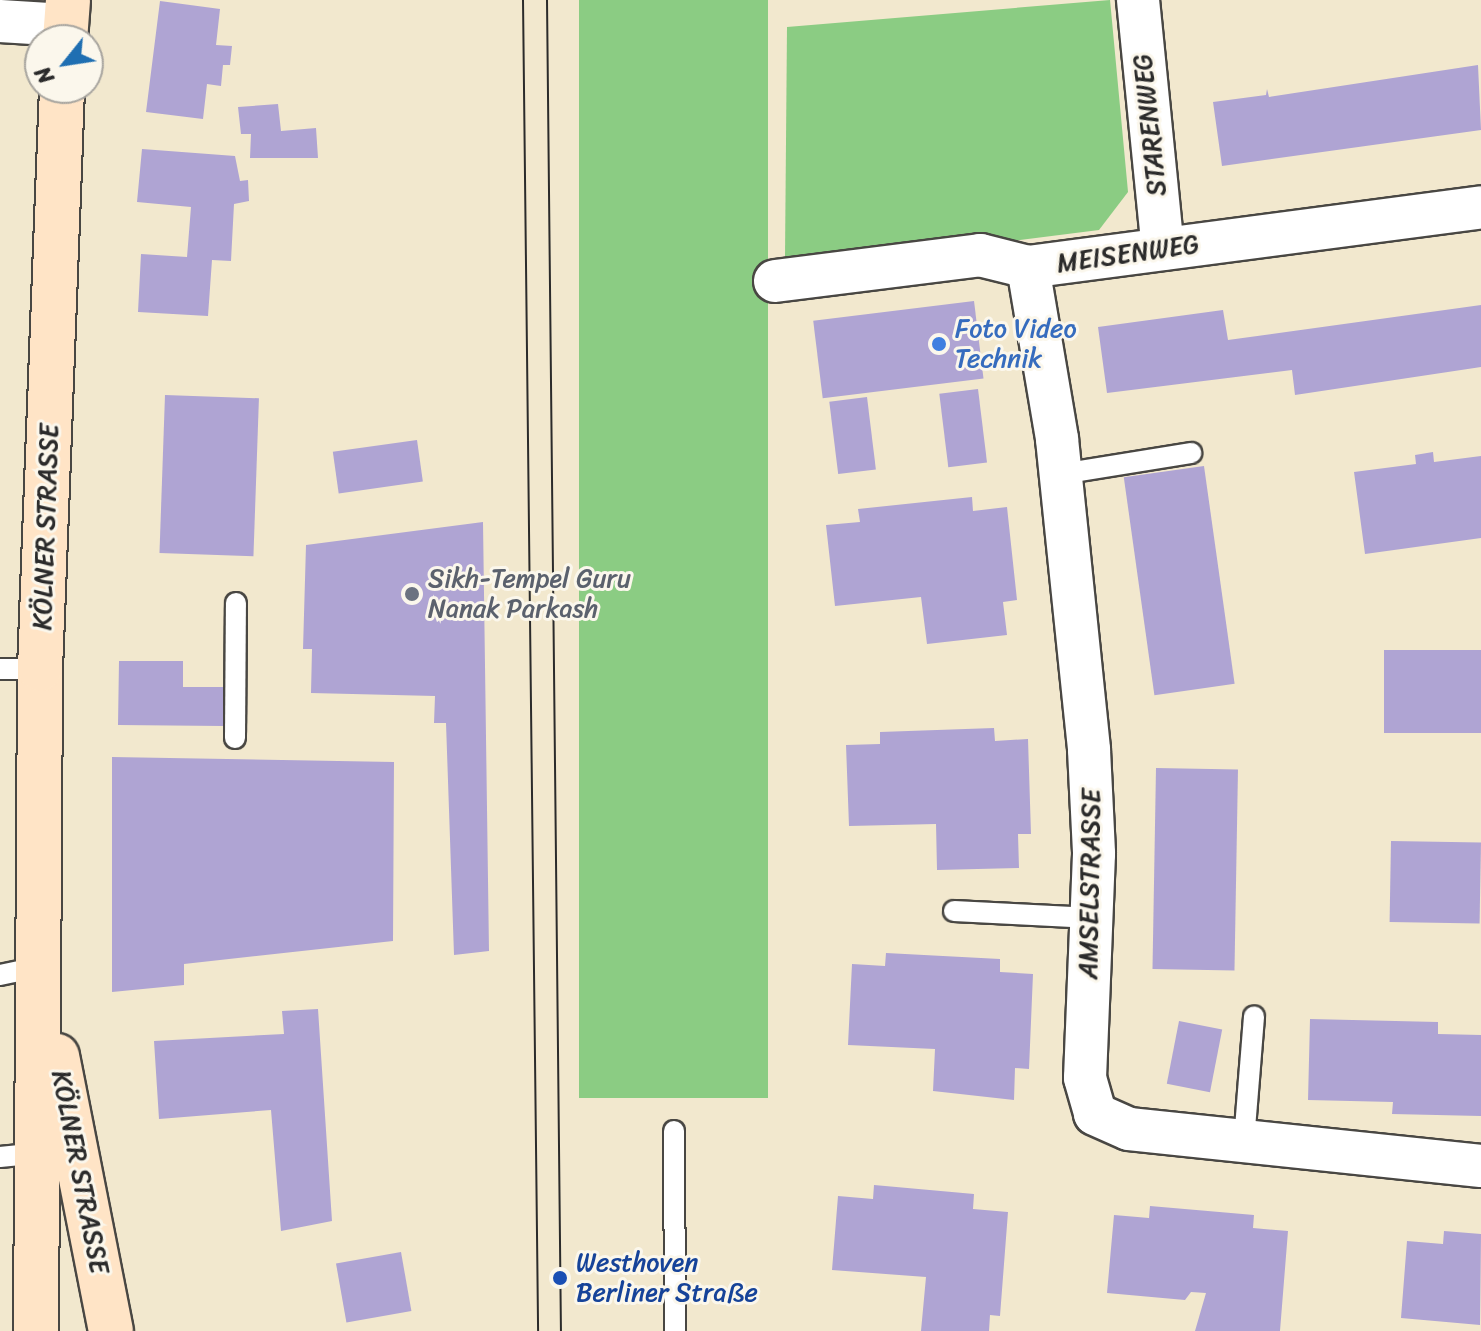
<!DOCTYPE html>
<html>
<head>
<meta charset="utf-8">
<style>
	body { margin:0 }
	#map { position:relative; width:1481px; height:1331px; overflow:hidden; background:#f2e8ce; font-family:Sriracha,sans-serif }
	div>[style] { position:absolute }
	.green>* { inset:0; background:#8bcc83; transform-origin:0 0 }
	.building>* { inset:0; background:#afa4d3; transform-origin:0 0 }
	.roads { filter:drop-shadow(2px 0 #494743) drop-shadow(-2px 0 #494743) drop-shadow(0 2px #494743) drop-shadow(0 -2px #494743) }
	.lane>* { height:20px; margin:-10px; padding:0 10px; transform-origin:10px; border-radius:10px; background:#fff }
	.street>* { height:42px; margin:-21px; padding:0 21px; transform-origin:21px; border-radius:21px; background:#fff }
	.secondary>* { height:44px; margin:-22px; padding:0 22px; transform-origin:22px; border-radius:22px; background:#ffe4c6 }
	.tram>* { height:2px; margin:-1px; padding:0 1px; transform-origin:1px; border-radius:1px; background:#2b2b2b }
	.dots>* { width:22px; height:22px; translate:-50% -50%; box-sizing:border-box; border:4px solid #fbf7ec; border-radius:50% }
	span { translate:-50% -50%; white-space:nowrap; text-align:center; line-height:1.15; -webkit-text-stroke:6px #fbf7ec; paint-order:stroke }
	.street-label { font-size:26px; color:#2b2b2b }
	.shop-label { font-size:26px; color:#366cbe }
	.left { translate:0 -50%; text-align:left }
	.worship-label { font-size:26px; color:#5b616d }
	.transit-label { font-size:26px; color:#164399 }
	.north { position:absolute; left:24px; top:24px; width:80px; height:80px; box-sizing:border-box; background:#fbf7ec; border:2px solid #a8a59f; border-radius:50%; rotate:240deg; font-size:22px; font-weight:700; line-height:32px; text-align:center; color:#2b2b2b }
	.north::after { content:''; display:block; margin:auto; width:28px; height:36px; background:#1f6fb2; clip-path:polygon(50% 0,100% 100%,50% 72%,0 100%) }
</style>
</head>
<body>
<div id="map">
	<div class="green">
		<div style="left:579px;top:0;width:189px;height:1098px"></div>
		<div style="clip-path:polygon(1110px 0,1128px 192px,1099px 230px,798px 268px,785px 257px,787px 27px)"></div>
	</div>
	<div class="building">
		<div style="clip-path:polygon(160px 1px,220px 9px,216px 45px,232px 46px,230px 65px,223px 65px,221px 86px,207px 84px,203px 119px,146px 112px)"></div>
		<div style="clip-path:polygon(1478px 65px,1481px 130px,1222px 166px,1213px 102px,1266px 95px,1267px 89px,1269px 97px)"></div>
		<div style="clip-path:polygon(278px 104px,281px 131px,316px 128px,318px 158px,250px 158px,251px 134px,241px 134px,238px 107px)"></div>
		<div style="clip-path:polygon(142px 149px,235px 156px,240px 181px,248px 180px,249px 201px,234px 204px,231px 261px,212px 260px,208px 316px,138px 312px,141px 254px,187px 257px,191px 207px,137px 202px)"></div>
		<div style="left:974px;top:301px;width:78px;height:162px;rotate:83deg"></div>
		<div style="clip-path:polygon(1481px 305px,1481px 367px,1295px 395px,1292px 370px,1107px 393px,1098px 327px,1223px 310px,1228px 340px)"></div>
		<div style="left:978px;top:389px;width:74px;height:39px;rotate:83deg"></div>
		<div style="left:165px;top:395px;width:94px;height:158px;rotate:2deg"></div>
		<div style="left:867px;top:397px;width:73px;height:38px;rotate:83deg"></div>
		<div style="left:417px;top:440px;width:42px;height:85px;rotate:82deg"></div>
		<div style="clip-path:polygon(1433px 452px,1434px 462px,1481px 456px,1481px 538px,1365px 554px,1354px 472px,1416px 464px,1415px 455px)"></div>
		<div style="left:1204px;top:466px;width:220px;height:81px;rotate:82deg"></div>
		<div style="clip-path:polygon(972px 497px,973px 511px,1007px 507px,1017px 600px,1003px 602px,1007px 635px,927px 644px,921px 597px,835px 606px,826px 525px,860px 522px,858px 509px)"></div>
		<div style="clip-path:polygon(483px 522px,489px 951px,454px 955px,446px 723px,434px 723px,435px 696px,311px 693px,312px 649px,303px 649px,306px 545px)"></div>
		<div style="left:1481px;top:650px;width:83px;height:97px;rotate:90deg"></div>
		<div style="clip-path:polygon(119px 661px,183px 661px,183px 687px,224px 687px,223px 726px,118px 725px)"></div>
		<div style="clip-path:polygon(994px 728px,995px 741px,1028px 739px,1031px 834px,1018px 834px,1019px 868px,937px 870px,936px 824px,849px 826px,846px 745px,880px 744px,880px 732px)"></div>
		<div style="clip-path:polygon(112px 757px,394px 762px,393px 941px,184px 964px,184px 985px,112px 992px)"></div>
		<div style="left:1156px;top:768px;width:82px;height:201px;rotate:1deg"></div>
		<div style="left:1391px;top:841px;width:90px;height:81px;rotate:1deg"></div>
		<div style="clip-path:polygon(886px 953px,1000px 959px,1000px 972px,1033px 974px,1029px 1069px,1015px 1068px,1014px 1100px,933px 1091px,935px 1049px,848px 1045px,852px 964px,885px 966px)"></div>
		<div style="clip-path:polygon(318px 1009px,332px 1221px,281px 1231px,271px 1110px,159px 1119px,154px 1041px,284px 1034px,282px 1011px)"></div>
		<div style="clip-path:polygon(1310px 1019px,1438px 1022px,1438px 1034px,1481px 1035px,1481px 1116px,1392px 1114px,1393px 1102px,1308px 1100px)"></div>
		<div style="left:1179px;top:1021px;width:44px;height:64px;rotate:11deg"></div>
		<div style="clip-path:polygon(874px 1185px,974px 1194px,973px 1209px,1008px 1212px,1000px 1316px,990px 1315px,989px 1331px,921px 1331px,926px 1277px,832px 1270px,838px 1196px,873px 1199px)"></div>
		<div style="clip-path:polygon(1150px 1206px,1254px 1215px,1253px 1228px,1288px 1231px,1280px 1331px,1195px 1331px,1206px 1293px,1191px 1292px,1185px 1300px,1107px 1293px,1114px 1215px,1149px 1218px)"></div>
		<div style="clip-path:polygon(1444px 1231px,1481px 1234px,1480px 1325px,1401px 1318px,1407px 1241px,1443px 1244px)"></div>
		<div style="left:401px;top:1252px;width:60px;height:66px;rotate:80deg"></div>
	</div>
	<div class="roads">
		<div class="lane">
			<div style="left:1061px;top:474px;width:132px;rotate:-9.2deg"></div>
			<div style="left:0;top:669px;width:40px"></div>
			<div style="left:235px;top:738px;width:135px;rotate:-89.6deg"></div>
			<div style="left:954px;top:911px;width:138px;rotate:2.9deg"></div>
			<div style="left:0;top:975px;width:40px;rotate:-12deg"></div>
			<div style="left:674px;top:1131px;width:200px;rotate:89.7deg"></div>
			<div style="left:1244px;top:1141px;width:125px;rotate:-85.4deg"></div>
			<div style="left:0;top:1157px;width:40px;rotate:-5.7deg"></div>
		</div>
		<div class="street">
			<div style="left:1138px;top:0;width:250px;rotate:84.3deg"></div>
			<div style="left:0;top:21px;width:65px;rotate:3.5deg"></div>
			<div style="left:1028px;top:267px;width:174px;rotate:80.4deg"></div>
			<div style="left:1057px;top:439px;width:313px;rotate:84.1deg"></div>
			<div style="left:1089px;top:750px;width:104px;rotate:87.2deg"></div>
			<div style="left:1094px;top:854px;width:224px;rotate:92.3deg"></div>
			<div style="left:1085px;top:1078px;width:37px;rotate:74deg"></div>
			<div style="left:1095px;top:1114px;width:37px;rotate:24deg"></div>
			<div style="left:1129px;top:1129px;width:354px;rotate:6deg"></div>
			<div style="left:775px;top:281px;width:207px;rotate:-7.2deg"></div>
			<div style="left:980px;top:255px;width:49px;rotate:14deg"></div>
			<div style="left:1028px;top:267px;width:457px;rotate:-7.5deg"></div>
		</div>
		<div class="secondary">
			<div style="left:65px;top:40px;width:40px;rotate:-85.7deg"></div>
			<div style="left:57px;top:1056px;width:280px;rotate:78.9deg"></div>
			<div style="left:36px;top:1331px;width:662px;rotate:-89.65deg"></div>
			<div style="left:40px;top:669px;width:581px;rotate:-87.83deg"></div>
		</div>
	</div>
	<div class="tram">
		<div style="left:523px;top:0;width:1331px;rotate:89.35deg"></div>
		<div style="left:547px;top:0;width:1331px;rotate:89.4deg"></div>
	</div>
	<div class="dots">
		<div style="left:939px;top:344px;background:#3f7fe0"></div>
		<div style="left:412px;top:594px;background:#6b7280"></div>
		<div style="left:560px;top:1278px;background:#1a4fb4"></div>
	</div>
	<div class="street-label">
		<span style="left:1150px;top:125px;rotate:-96deg">STARENWEG</span>
		<span style="left:1128px;top:254px;rotate:-8deg">MEISENWEG</span>
		<span style="left:46px;top:527px;rotate:-88deg">KÖLNER STRASSE</span>
		<span style="left:1090px;top:884px;rotate:-89deg">AMSELSTRASSE</span>
		<span style="left:80px;top:1172px;rotate:79deg">KÖLNER STRASSE</span>
	</div>
	<div class="shop-label">
		<span class="left" style="left:955px;top:344px">Foto Video<br>Technik</span>
	</div>
	<div class="worship-label">
		<span class="left" style="left:428px;top:594px">Sikh-Tempel Guru<br>Nanak Parkash</span>
	</div>
	<div class="transit-label">
		<span class="left" style="left:576px;top:1278px">Westhoven<br>Berliner Straße</span>
	</div>
	<div class="north">N</div>
</div>
</body>
</html>
